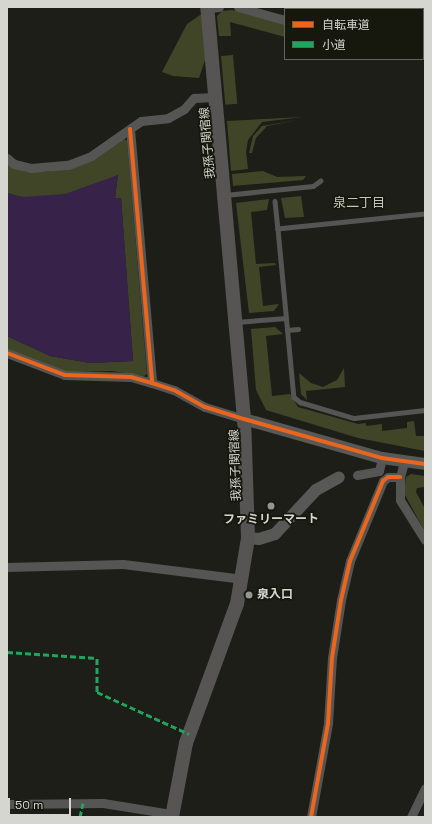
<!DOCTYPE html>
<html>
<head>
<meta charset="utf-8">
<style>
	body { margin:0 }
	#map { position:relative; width:432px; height:824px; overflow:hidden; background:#1d1e18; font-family:"Space Grotesk","Noto Sans JP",sans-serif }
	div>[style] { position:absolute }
	.green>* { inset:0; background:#414528; transform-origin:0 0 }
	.water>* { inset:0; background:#37234a }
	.lane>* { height:4.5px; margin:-2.25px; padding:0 2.25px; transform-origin:2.25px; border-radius:2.25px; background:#555554 }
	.street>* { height:9px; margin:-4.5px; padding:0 4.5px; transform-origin:4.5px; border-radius:4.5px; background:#555554 }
	.secondary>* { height:12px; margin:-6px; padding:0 6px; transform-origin:6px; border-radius:6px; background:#585857 }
	.primary>* { height:14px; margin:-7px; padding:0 7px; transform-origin:7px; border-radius:7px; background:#565554 }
	.quiet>* { height:3px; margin-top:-1.5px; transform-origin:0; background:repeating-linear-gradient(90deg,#20a55d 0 6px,transparent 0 9px) }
	.cycleway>* { height:4px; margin:-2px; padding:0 2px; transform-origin:2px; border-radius:2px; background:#eb651d }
	.dots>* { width:11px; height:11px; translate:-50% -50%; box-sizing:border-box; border:2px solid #16170d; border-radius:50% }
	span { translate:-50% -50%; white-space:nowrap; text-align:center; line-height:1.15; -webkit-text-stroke:3.5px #16170d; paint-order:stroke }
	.street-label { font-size:12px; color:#d5d6cf }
	.poi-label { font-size:12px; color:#d5d6cf; font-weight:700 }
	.left { translate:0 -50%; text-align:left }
	.neighbourhood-label { font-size:13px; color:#c3c5b8 }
	.frame { position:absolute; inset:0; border:8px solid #d5d6cf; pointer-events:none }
	.legend { position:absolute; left:284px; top:8px; width:140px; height:52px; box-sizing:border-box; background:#16170d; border:1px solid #62635b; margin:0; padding:5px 7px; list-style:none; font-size:12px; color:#d5d6cf }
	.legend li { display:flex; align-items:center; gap:8px; height:20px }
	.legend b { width:20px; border:1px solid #62635b }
	.scale { position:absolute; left:8px; top:798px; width:63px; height:18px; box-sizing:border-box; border:2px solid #d5d6cf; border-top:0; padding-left:5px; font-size:12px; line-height:14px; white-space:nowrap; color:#d5d6cf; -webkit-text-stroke:3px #16170d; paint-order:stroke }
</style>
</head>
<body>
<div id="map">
	<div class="green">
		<div style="clip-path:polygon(232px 10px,285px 24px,285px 37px,230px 22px,231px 36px,219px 36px,217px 16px,222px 11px)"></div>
		<div style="clip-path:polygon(203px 13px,206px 57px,199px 78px,173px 76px,162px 72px,187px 24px)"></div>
		<div style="left:233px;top:55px;width:49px;height:12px;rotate:85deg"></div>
		<div style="clip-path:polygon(302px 117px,262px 122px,248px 140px,246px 152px,248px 169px,231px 171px,227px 121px)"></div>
		<div style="clip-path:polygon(298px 120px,267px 126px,256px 138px,252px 153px,249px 153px,253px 136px,262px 126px)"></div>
		<div style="clip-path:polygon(123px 138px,127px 141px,147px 374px,144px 376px,112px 371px,65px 372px,7px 349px,7px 336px,50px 356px,90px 363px,133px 361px,121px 198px,115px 198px,118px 175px,78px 192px,47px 197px,22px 197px,7px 193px,7px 164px,26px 172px,46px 172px,68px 168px,92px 161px)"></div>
		<div style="clip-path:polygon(263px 171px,277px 177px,306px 176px,303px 180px,233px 186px,232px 174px)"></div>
		<div style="clip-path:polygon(301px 196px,304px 217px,285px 218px,281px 198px)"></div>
		<div style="clip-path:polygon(269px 199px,267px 210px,251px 212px,256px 264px,275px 263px,276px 265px,259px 267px,263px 306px,279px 304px,274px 311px,249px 313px,236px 203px)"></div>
		<div style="clip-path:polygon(275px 327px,283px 334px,266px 336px,272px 396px,290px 394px,298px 407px,358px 424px,366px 423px,366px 426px,382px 424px,382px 431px,407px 428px,407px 422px,414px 421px,416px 436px,425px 436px,425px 451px,358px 438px,266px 410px,256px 390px,251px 329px)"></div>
		<div style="clip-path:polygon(344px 368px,345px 387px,306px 391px,307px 400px,301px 394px,299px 373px,311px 383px,323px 387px,337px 380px)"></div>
		<div style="clip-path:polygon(411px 474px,425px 476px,424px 487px,417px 488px,416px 492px,425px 509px,425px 532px,404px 493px,406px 477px)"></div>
	</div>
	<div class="water">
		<div style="clip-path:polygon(118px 175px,115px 198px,121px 198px,133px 361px,90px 363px,50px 356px,7px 336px,7px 193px,22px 197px,65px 194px)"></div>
	</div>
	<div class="lane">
		<div style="left:225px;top:195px;width:88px;rotate:-5.8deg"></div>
		<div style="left:313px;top:186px;width:9px;rotate:-36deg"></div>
		<div style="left:275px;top:201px;width:28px;rotate:84deg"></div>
		<div style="left:425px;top:214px;width:148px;rotate:174.2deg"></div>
		<div style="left:278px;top:229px;width:169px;rotate:84.6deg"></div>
		<div style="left:294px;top:397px;width:8px;rotate:40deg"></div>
		<div style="left:300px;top:402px;width:56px;rotate:16.5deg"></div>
		<div style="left:354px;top:418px;width:71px;rotate:-6.4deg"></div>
		<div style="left:236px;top:322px;width:50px;rotate:-4.6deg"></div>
		<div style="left:287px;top:330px;width:11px;rotate:-5deg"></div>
	</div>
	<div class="street">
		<div style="left:238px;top:7px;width:49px;rotate:15.5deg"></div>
		<div style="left:208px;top:8px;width:11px;rotate:-5deg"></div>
		<div style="left:412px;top:9px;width:2px;rotate:-90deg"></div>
		<div style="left:130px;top:129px;width:255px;rotate:85deg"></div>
		<div style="left:7px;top:158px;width:9px;rotate:41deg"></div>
		<div style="left:14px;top:164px;width:17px;rotate:13deg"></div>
		<div style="left:31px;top:168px;width:37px;rotate:-5deg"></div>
		<div style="left:68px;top:165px;width:25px;rotate:-21deg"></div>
		<div style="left:91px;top:156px;width:61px;rotate:-35deg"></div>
		<div style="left:141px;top:121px;width:27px;rotate:-6deg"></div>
		<div style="left:168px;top:118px;width:18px;rotate:-29deg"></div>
		<div style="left:184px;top:109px;width:15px;rotate:-48deg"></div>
		<div style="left:194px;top:98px;width:20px;rotate:-3deg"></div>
		<div style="left:7px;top:353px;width:62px;rotate:20.8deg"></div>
		<div style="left:65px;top:375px;width:66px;rotate:1.7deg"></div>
		<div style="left:131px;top:377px;width:22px;rotate:16deg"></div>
		<div style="left:152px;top:383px;width:23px;rotate:18deg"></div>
		<div style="left:174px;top:390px;width:35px;rotate:29deg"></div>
		<div style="left:205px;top:407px;width:41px;rotate:17.1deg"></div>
		<div style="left:404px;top:462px;width:16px;rotate:105deg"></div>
		<div style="left:400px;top:477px;width:23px;rotate:90deg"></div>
		<div style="left:400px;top:500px;width:47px;rotate:58deg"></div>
		<div style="left:357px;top:475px;width:22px;rotate:-10deg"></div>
		<div style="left:379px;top:471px;width:13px;rotate:-77deg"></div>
		<div style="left:7px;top:567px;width:116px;rotate:-1.5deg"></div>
		<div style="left:123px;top:564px;width:121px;rotate:7.1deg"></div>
		<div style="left:7px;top:804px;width:96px;rotate:-0.6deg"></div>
		<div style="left:103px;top:803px;width:70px;rotate:9.1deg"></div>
		<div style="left:311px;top:817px;width:96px;rotate:-79.7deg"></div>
		<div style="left:328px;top:723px;width:65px;rotate:-86.5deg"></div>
		<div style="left:332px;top:658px;width:59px;rotate:-81.2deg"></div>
		<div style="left:341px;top:600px;width:40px;rotate:-77deg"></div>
		<div style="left:350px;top:561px;width:87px;rotate:-67.6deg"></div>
		<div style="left:383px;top:481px;width:6px;rotate:-39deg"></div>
		<div style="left:388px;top:477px;width:12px"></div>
		<div style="left:411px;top:817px;width:32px;rotate:-64deg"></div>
	</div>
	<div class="secondary">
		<div style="left:244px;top:419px;width:143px;rotate:15.8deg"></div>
		<div style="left:382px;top:458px;width:43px;rotate:7.9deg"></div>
		<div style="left:248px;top:538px;width:11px;rotate:5deg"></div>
		<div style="left:259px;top:539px;width:17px;rotate:-17deg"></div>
		<div style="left:275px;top:534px;width:60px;rotate:-47deg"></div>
		<div style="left:316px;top:490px;width:26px;rotate:-29deg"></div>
	</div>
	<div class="primary">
		<div style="left:172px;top:817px;width:75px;rotate:-79.3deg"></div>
		<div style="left:186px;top:743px;width:148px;rotate:-69.9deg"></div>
		<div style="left:237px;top:604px;width:67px;rotate:-80.5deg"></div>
		<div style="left:248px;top:538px;width:119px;rotate:-91.9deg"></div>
		<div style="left:244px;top:419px;width:414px;rotate:-95.1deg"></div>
	</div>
	<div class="quiet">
		<div style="left:7px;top:652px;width:90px;rotate:3.8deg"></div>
		<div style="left:97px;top:658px;width:34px;rotate:90deg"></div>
		<div style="left:97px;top:692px;width:101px;rotate:24.5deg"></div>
		<div style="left:80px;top:817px;width:14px;rotate:-78deg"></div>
	</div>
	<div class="cycleway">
		<div style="left:130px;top:129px;width:255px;rotate:85deg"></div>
		<div style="left:7px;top:353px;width:62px;rotate:20.8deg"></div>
		<div style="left:65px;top:375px;width:66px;rotate:1.7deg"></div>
		<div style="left:131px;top:377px;width:22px;rotate:16deg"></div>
		<div style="left:152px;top:383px;width:23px;rotate:18deg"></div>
		<div style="left:174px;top:390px;width:35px;rotate:29deg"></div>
		<div style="left:205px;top:407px;width:41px;rotate:17.1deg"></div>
		<div style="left:244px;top:419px;width:143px;rotate:15.8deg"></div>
		<div style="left:382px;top:458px;width:43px;rotate:7.9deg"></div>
		<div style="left:311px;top:817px;width:96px;rotate:-79.7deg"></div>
		<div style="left:328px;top:723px;width:65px;rotate:-86.5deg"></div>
		<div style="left:332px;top:658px;width:59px;rotate:-81.2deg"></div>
		<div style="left:341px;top:600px;width:40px;rotate:-77deg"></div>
		<div style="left:350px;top:561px;width:87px;rotate:-67.6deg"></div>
		<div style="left:383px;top:481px;width:6px;rotate:-39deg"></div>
		<div style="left:388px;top:477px;width:12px"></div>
	</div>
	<div class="dots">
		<div style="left:271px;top:506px;background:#95968f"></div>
		<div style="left:249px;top:595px;background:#95968f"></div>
	</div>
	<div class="street-label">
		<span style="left:208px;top:143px;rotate:-95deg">我孫子関宿線</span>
		<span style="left:236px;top:465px;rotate:-92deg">我孫子関宿線</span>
	</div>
	<div class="poi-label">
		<span style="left:271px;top:520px">ファミリーマート</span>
		<span class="left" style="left:257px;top:595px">泉入口</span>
	</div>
	<div class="neighbourhood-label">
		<span style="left:359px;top:203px">泉二丁目</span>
	</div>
	<div class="frame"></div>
	<ul class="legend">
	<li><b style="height:5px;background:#eb651d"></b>自転車道</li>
	<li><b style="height:5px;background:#20a55d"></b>小道</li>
	</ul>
	<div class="scale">50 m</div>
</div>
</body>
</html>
